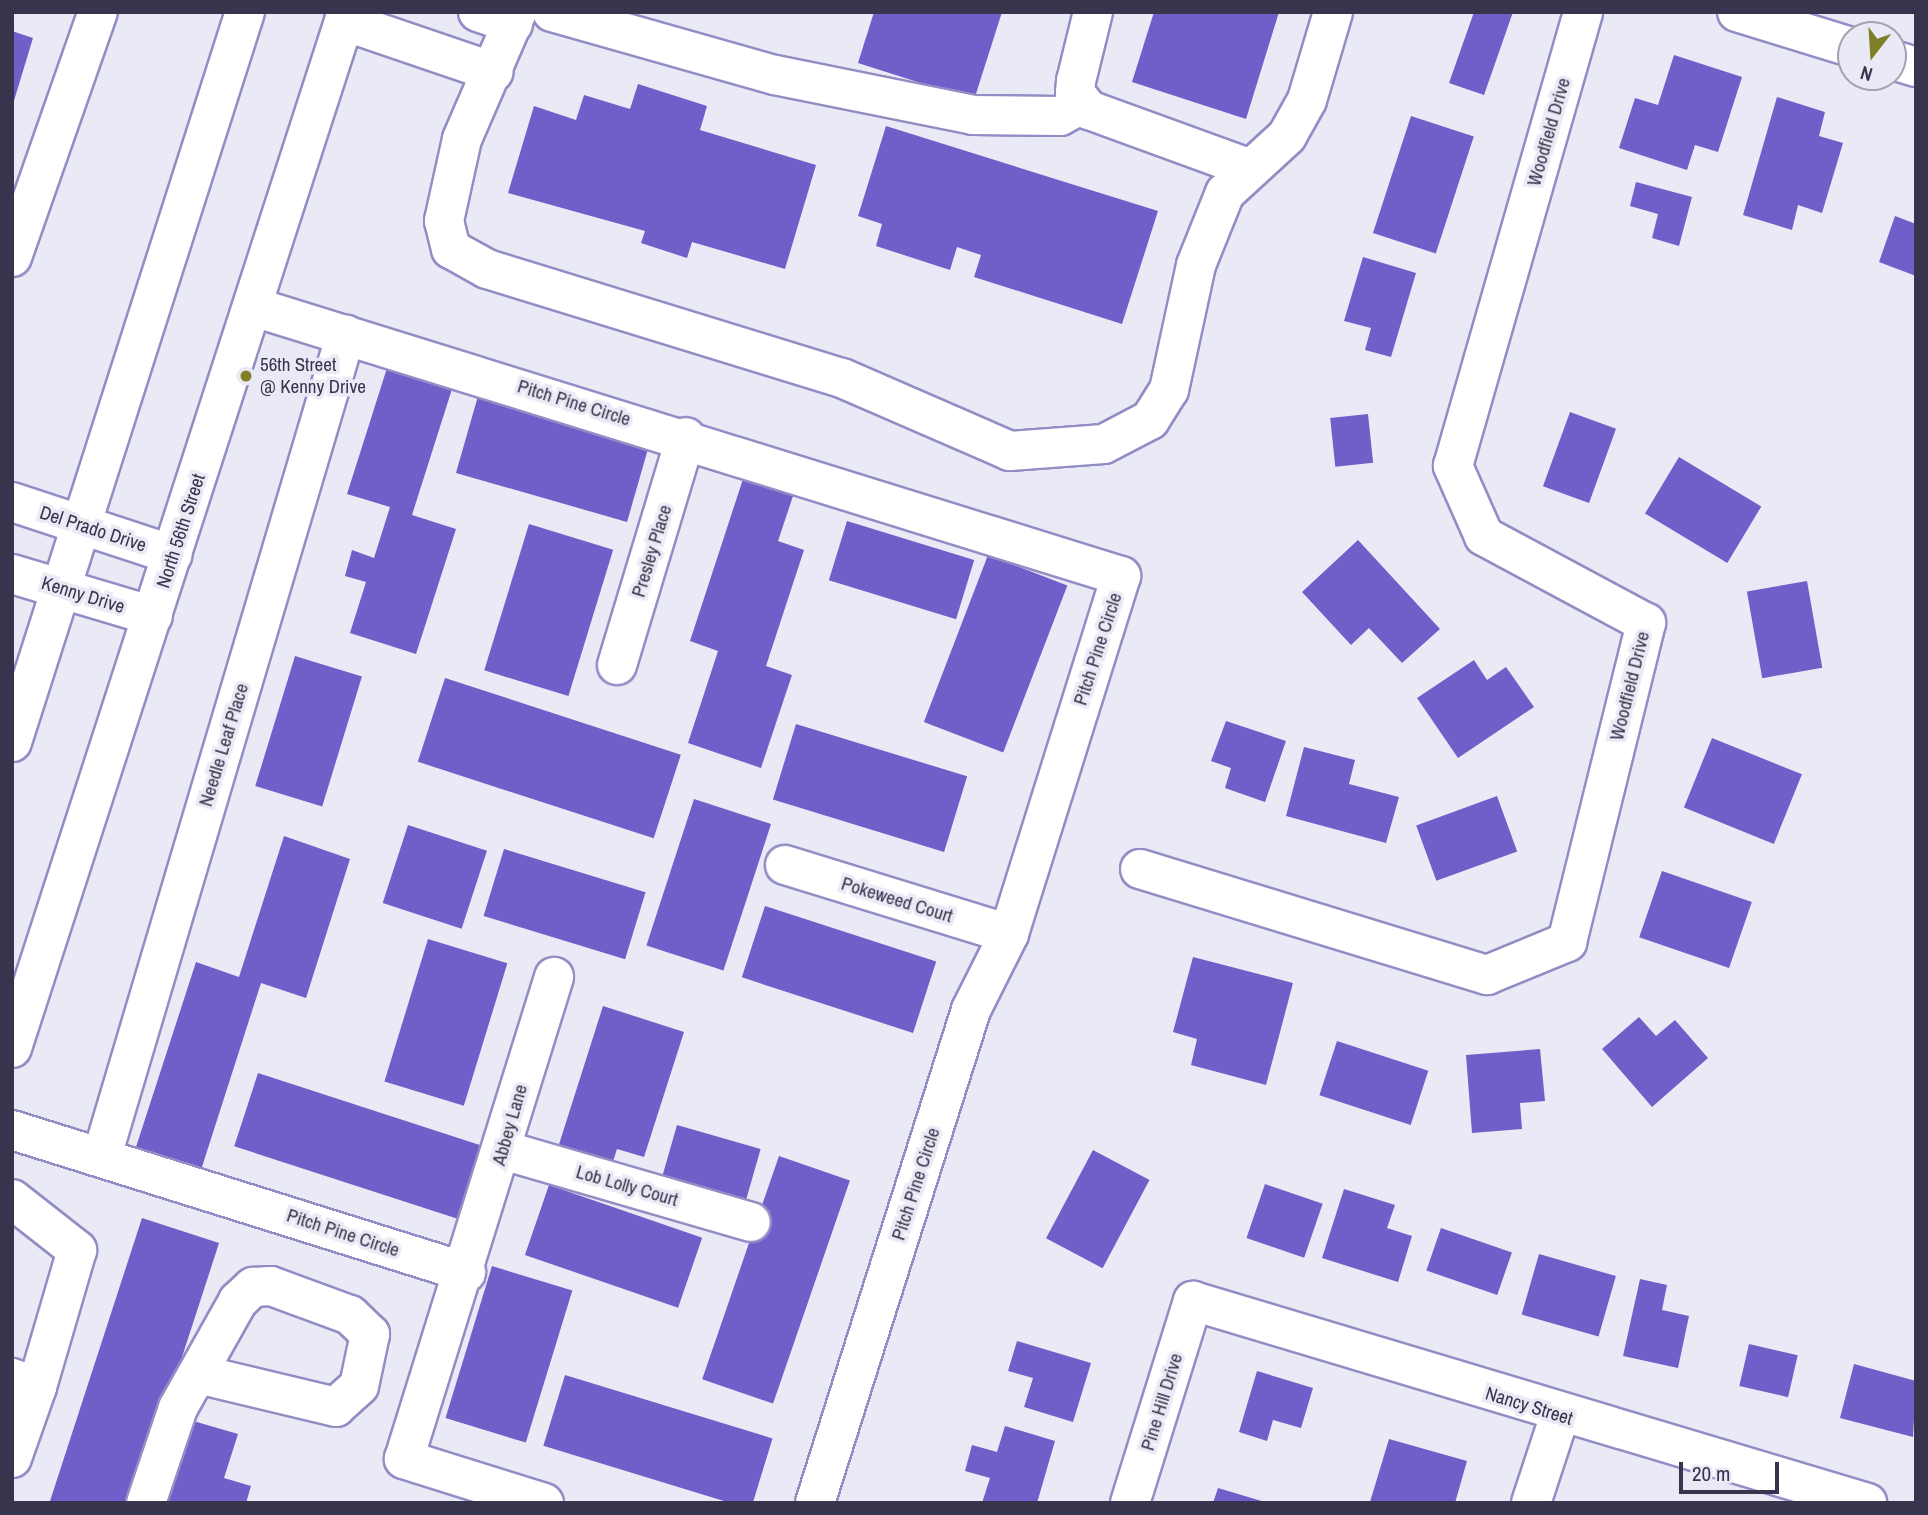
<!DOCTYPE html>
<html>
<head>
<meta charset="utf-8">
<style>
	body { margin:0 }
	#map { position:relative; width:1928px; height:1515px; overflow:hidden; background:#eaeaf6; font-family:"Archivo Narrow",sans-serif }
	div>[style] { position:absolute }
	.building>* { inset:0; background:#705ec9; transform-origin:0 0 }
	.roads { filter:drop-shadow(2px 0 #928dc4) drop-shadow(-2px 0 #928dc4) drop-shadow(0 2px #928dc4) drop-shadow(0 -2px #928dc4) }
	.minor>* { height:38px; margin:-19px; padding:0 19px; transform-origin:19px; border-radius:19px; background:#fff }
	.major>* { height:38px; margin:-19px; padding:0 19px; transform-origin:19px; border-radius:19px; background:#fff }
	.dots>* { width:19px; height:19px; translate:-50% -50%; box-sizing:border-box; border:4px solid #eaeaf6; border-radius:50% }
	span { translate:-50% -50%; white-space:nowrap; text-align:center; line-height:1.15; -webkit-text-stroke:7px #eaeaf6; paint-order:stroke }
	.street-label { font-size:19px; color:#37354d }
	.poi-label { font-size:19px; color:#37354d }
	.left { translate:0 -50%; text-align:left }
	.frame { position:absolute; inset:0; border:14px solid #37354d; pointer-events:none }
	.north { position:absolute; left:1837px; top:21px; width:70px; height:70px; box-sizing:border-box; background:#eaeaf6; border:2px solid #a2a2b2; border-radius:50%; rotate:197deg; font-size:19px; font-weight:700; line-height:28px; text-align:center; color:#37354d }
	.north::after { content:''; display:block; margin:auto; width:24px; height:32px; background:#807e26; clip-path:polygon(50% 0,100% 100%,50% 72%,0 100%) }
	.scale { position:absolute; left:1679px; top:1462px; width:100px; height:32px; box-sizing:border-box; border:4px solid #37354d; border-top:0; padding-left:9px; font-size:21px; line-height:24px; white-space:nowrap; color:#37354d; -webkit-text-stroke:5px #eaeaf6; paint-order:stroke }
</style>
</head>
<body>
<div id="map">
	<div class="building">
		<div style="clip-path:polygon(874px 12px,1002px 12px,974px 100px,858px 63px)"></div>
		<div style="clip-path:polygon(1154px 12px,1279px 12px,1246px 119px,1132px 82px)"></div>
		<div style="clip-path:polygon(1474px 12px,1513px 12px,1484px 95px,1449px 83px)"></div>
		<div style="clip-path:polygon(12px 31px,33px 38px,13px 104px,12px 104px)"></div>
		<div style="clip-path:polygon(1674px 55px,1742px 77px,1718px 152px,1695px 145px,1687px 170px,1619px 148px,1635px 98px,1658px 105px)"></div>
		<div style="clip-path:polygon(638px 84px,707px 106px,700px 130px,816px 165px,785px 269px,692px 242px,687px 258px,641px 243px,645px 231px,508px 193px,534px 106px,576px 120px,584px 95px,630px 109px)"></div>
		<div style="clip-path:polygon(1777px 97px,1825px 112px,1819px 136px,1843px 143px,1822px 213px,1798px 205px,1792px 230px,1743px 215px)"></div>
		<div style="left:1411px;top:116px;width:66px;height:123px;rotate:18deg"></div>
		<div style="clip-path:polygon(886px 126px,1158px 211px,1122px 324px,974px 277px,981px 255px,957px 247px,950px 270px,876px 246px,882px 224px,858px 216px)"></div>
		<div style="clip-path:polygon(1636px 182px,1692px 197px,1679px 246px,1652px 238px,1658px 214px,1630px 206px)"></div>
		<div style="clip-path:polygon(1895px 216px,1916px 224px,1916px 276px,1879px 262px)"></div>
		<div style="clip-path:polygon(1363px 257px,1416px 273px,1391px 357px,1365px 350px,1371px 328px,1344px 321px)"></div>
		<div style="clip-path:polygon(387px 368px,452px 389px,412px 515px,456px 529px,416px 654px,350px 633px,366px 582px,345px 576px,352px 550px,374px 558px,390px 507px,347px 494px)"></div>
		<div style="left:478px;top:396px;width:178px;height:80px;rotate:16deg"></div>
		<div style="left:1570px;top:412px;width:49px;height:79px;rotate:20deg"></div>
		<div style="left:1368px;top:414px;width:49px;height:38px;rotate:84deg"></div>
		<div style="left:1679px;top:457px;width:96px;height:66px;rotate:31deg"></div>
		<div style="clip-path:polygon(743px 479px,793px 496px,778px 541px,804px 550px,766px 666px,792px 675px,761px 768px,688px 743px,718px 651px,690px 641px)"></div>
		<div style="left:847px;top:521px;width:133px;height:62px;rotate:17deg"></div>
		<div style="left:529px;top:524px;width:88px;height:153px;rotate:17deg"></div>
		<div style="clip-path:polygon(1358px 540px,1440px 629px,1402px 663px,1369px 628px,1351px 645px,1302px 592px)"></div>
		<div style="left:988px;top:555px;width:85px;height:179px;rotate:21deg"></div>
		<div style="left:1807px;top:581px;width:88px;height:61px;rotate:80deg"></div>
		<div style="left:295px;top:656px;width:70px;height:136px;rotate:17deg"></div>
		<div style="clip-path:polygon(1474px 660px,1487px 680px,1506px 667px,1534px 707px,1458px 758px,1417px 698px)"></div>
		<div style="left:445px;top:678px;width:248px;height:88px;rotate:18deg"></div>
		<div style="clip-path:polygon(1226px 721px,1286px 741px,1265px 802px,1225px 788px,1231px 768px,1211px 761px)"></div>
		<div style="left:796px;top:724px;width:179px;height:79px;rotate:17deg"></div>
		<div style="left:1712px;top:738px;width:97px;height:75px;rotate:22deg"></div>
		<div style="clip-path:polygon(1304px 747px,1355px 760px,1349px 784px,1399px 797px,1386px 843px,1286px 816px)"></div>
		<div style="left:1497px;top:796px;width:59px;height:86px;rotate:70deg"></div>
		<div style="left:694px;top:799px;width:81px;height:154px;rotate:18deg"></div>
		<div style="left:408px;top:825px;width:83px;height:82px;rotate:18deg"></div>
		<div style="clip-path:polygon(284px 836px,350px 859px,306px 998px,261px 983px,201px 1170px,136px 1147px,196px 962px,239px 977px)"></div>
		<div style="left:504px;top:849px;width:148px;height:70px;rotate:17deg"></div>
		<div style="left:1662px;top:871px;width:95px;height:70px;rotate:19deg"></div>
		<div style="left:765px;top:906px;width:180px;height:75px;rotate:18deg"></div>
		<div style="left:428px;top:939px;width:83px;height:149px;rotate:17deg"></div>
		<div style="clip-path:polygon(1193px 957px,1293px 983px,1266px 1085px,1191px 1065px,1197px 1039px,1173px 1032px)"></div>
		<div style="clip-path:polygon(603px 1006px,684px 1032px,644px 1157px,617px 1149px,609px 1174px,555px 1157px)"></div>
		<div style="clip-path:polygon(1639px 1017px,1656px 1036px,1675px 1020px,1708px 1058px,1652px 1107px,1602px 1049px)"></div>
		<div style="left:1337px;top:1041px;width:96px;height:57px;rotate:18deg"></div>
		<div style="clip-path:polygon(1540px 1049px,1545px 1101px,1520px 1103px,1522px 1129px,1472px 1133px,1466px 1055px)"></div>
		<div style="left:258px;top:1073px;width:234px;height:77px;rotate:18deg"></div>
		<div style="left:677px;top:1125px;width:87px;height:67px;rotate:16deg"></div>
		<div style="left:1093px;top:1150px;width:64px;height:100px;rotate:28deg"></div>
		<div style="left:779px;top:1156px;width:75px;height:236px;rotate:19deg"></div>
		<div style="left:1265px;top:1184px;width:61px;height:57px;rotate:19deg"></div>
		<div style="left:549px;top:1185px;width:162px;height:74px;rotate:19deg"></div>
		<div style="clip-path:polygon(1344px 1189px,1395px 1205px,1387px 1228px,1412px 1236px,1398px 1282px,1322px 1258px)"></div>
		<div style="left:142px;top:1218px;width:81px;height:300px;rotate:18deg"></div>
		<div style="left:1441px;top:1228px;width:75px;height:45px;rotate:19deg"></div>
		<div style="left:1539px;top:1254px;width:80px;height:63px;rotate:16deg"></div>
		<div style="left:492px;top:1266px;width:84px;height:159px;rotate:17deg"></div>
		<div style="clip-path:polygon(1640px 1279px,1667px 1285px,1662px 1310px,1689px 1316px,1678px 1368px,1623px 1356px)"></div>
		<div style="clip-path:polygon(1017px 1341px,1091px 1363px,1073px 1422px,1024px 1407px,1033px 1378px,1008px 1371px)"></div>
		<div style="left:1749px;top:1344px;width:50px;height:43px;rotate:13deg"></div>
		<div style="clip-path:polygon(1854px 1364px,1916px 1381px,1913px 1437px,1840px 1418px)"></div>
		<div style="clip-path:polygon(1257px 1371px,1313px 1388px,1301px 1428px,1273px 1420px,1267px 1441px,1239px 1432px)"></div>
		<div style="left:565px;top:1375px;width:217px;height:74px;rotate:17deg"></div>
		<div style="clip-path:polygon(183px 1418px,238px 1434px,224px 1478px,251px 1486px,246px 1503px,157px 1503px)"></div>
		<div style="clip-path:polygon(1005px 1426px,1055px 1441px,1037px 1503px,982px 1503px,990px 1478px,965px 1471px,972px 1445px,997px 1452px)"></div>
		<div style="clip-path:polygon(1389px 1439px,1467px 1461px,1455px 1503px,1370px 1502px)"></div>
		<div style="clip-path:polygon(1218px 1488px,1265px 1502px,1265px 1503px,1213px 1503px)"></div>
	</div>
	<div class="roads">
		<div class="minor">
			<div style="left:478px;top:12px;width:37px;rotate:19deg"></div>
			<div style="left:517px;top:12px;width:138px;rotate:113.4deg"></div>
			<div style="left:462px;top:139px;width:84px;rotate:102.4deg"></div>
			<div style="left:444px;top:221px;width:29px;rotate:76deg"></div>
			<div style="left:451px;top:249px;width:41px;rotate:29.1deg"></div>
			<div style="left:487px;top:269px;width:371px;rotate:17.1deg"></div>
			<div style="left:842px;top:378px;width:183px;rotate:23.5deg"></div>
			<div style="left:1010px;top:451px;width:94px;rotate:-4.3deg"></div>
			<div style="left:1104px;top:444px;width:52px;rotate:-27.6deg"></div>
			<div style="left:1150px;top:420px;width:36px;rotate:-58deg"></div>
			<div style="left:1169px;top:390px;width:128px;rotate:-77.8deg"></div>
			<div style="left:1196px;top:265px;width:78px;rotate:-68.1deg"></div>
			<div style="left:1225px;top:193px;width:84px;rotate:-42.6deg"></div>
			<div style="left:1287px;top:136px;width:41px;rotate:-60.9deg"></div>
			<div style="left:1307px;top:100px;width:92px;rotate:-73.5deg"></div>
			<div style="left:552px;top:12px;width:232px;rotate:15.8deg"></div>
			<div style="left:775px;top:75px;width:202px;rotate:11.4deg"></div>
			<div style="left:973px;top:115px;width:87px;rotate:0.7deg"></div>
			<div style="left:1060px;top:116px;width:26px;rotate:-28deg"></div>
			<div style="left:1093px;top:12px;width:71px;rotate:103.8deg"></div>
			<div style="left:1076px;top:81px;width:12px;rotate:95deg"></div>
			<div style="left:1075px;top:93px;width:22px;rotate:51deg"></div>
			<div style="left:1089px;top:110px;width:172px;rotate:20deg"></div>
			<div style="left:1737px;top:12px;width:119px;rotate:17.1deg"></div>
			<div style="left:344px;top:21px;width:158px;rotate:18.8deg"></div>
			<div style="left:1893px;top:60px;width:24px;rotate:17deg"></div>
			<div style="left:12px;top:257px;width:260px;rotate:-70.7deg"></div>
			<div style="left:254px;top:307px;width:908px;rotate:17.24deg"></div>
			<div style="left:1121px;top:576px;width:375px;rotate:107.4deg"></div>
			<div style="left:1009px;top:934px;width:85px;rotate:116.6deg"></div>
			<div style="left:971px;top:1010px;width:517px;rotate:107.56deg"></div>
			<div style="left:12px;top:502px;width:169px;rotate:18.2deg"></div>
			<div style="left:12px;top:574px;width:147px;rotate:16.6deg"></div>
			<div style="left:617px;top:665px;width:238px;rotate:-73.2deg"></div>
			<div style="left:785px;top:865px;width:234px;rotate:17.1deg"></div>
			<div style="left:1140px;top:869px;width:363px;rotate:17deg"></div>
			<div style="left:1487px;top:975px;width:87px;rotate:-22.4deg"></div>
			<div style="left:1567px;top:942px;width:329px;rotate:-76.1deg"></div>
			<div style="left:1646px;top:623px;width:184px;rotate:-151.8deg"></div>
			<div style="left:1484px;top:536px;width:77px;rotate:-113.9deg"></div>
			<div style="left:1453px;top:466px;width:472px;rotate:-74deg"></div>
			<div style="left:12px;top:1130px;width:476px;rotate:17.4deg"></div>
			<div style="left:503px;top:1150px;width:258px;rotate:16.2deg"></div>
			<div style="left:102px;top:1156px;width:857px;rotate:-73.47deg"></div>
			<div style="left:12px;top:1199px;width:83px;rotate:38.1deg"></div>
			<div style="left:77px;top:1250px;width:143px;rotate:106.3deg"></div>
			<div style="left:37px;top:1387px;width:27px;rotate:-160deg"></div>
			<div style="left:12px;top:1458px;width:75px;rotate:-70.6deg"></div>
			<div style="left:146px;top:1503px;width:100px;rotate:-71.4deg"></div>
			<div style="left:178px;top:1408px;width:123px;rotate:-60.7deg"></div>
			<div style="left:238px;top:1301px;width:21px;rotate:-43deg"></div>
			<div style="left:253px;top:1287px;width:18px;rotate:-3deg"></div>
			<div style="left:271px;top:1286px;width:84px;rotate:20.2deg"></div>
			<div style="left:350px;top:1315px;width:28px;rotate:44deg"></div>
			<div style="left:370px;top:1334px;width:53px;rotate:101.9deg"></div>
			<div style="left:359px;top:1386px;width:31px;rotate:138deg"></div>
			<div style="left:336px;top:1407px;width:142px;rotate:-166.6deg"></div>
			<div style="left:544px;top:1503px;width:147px;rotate:-162.6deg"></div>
			<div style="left:404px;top:1459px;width:505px;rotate:-72.71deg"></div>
			<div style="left:1130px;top:1503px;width:212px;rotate:-72.7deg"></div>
			<div style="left:1193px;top:1301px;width:704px;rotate:16.68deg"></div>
			<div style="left:1531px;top:1503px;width:93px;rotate:-71.8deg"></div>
		</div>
		<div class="major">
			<div style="left:12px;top:742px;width:766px;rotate:-72.3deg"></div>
			<div style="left:12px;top:1048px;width:1089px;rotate:-72.08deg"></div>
		</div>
	</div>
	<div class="dots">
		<div style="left:246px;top:376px;background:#807e26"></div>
	</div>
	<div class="street-label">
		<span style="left:1549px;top:132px;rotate:-74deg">Woodfield Drive</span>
		<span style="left:574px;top:403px;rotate:17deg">Pitch Pine Circle</span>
		<span style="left:93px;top:529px;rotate:18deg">Del Prado Drive</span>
		<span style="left:181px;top:531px;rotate:-72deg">North 56th Street</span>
		<span style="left:652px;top:551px;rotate:-73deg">Presley Place</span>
		<span style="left:83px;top:595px;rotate:17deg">Kenny Drive</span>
		<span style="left:1098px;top:649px;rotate:-72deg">Pitch Pine Circle</span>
		<span style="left:1630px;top:686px;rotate:-76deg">Woodfield Drive</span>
		<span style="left:224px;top:745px;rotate:-73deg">Needle Leaf Place</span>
		<span style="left:897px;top:900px;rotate:17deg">Pokeweed Court</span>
		<span style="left:510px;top:1125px;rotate:-74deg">Abbey Lane</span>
		<span style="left:916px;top:1184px;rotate:-72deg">Pitch Pine Circle</span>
		<span style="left:627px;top:1186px;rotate:16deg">Lob Lolly Court</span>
		<span style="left:343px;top:1233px;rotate:18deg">Pitch Pine Circle</span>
		<span style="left:1162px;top:1402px;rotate:-73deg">Pine Hill Drive</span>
		<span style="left:1529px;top:1406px;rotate:17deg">Nancy Street</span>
	</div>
	<div class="poi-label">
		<span class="left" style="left:260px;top:376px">56th Street<br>@ Kenny Drive</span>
	</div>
	<div class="frame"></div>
	<div class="north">N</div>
	<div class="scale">20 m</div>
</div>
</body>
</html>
